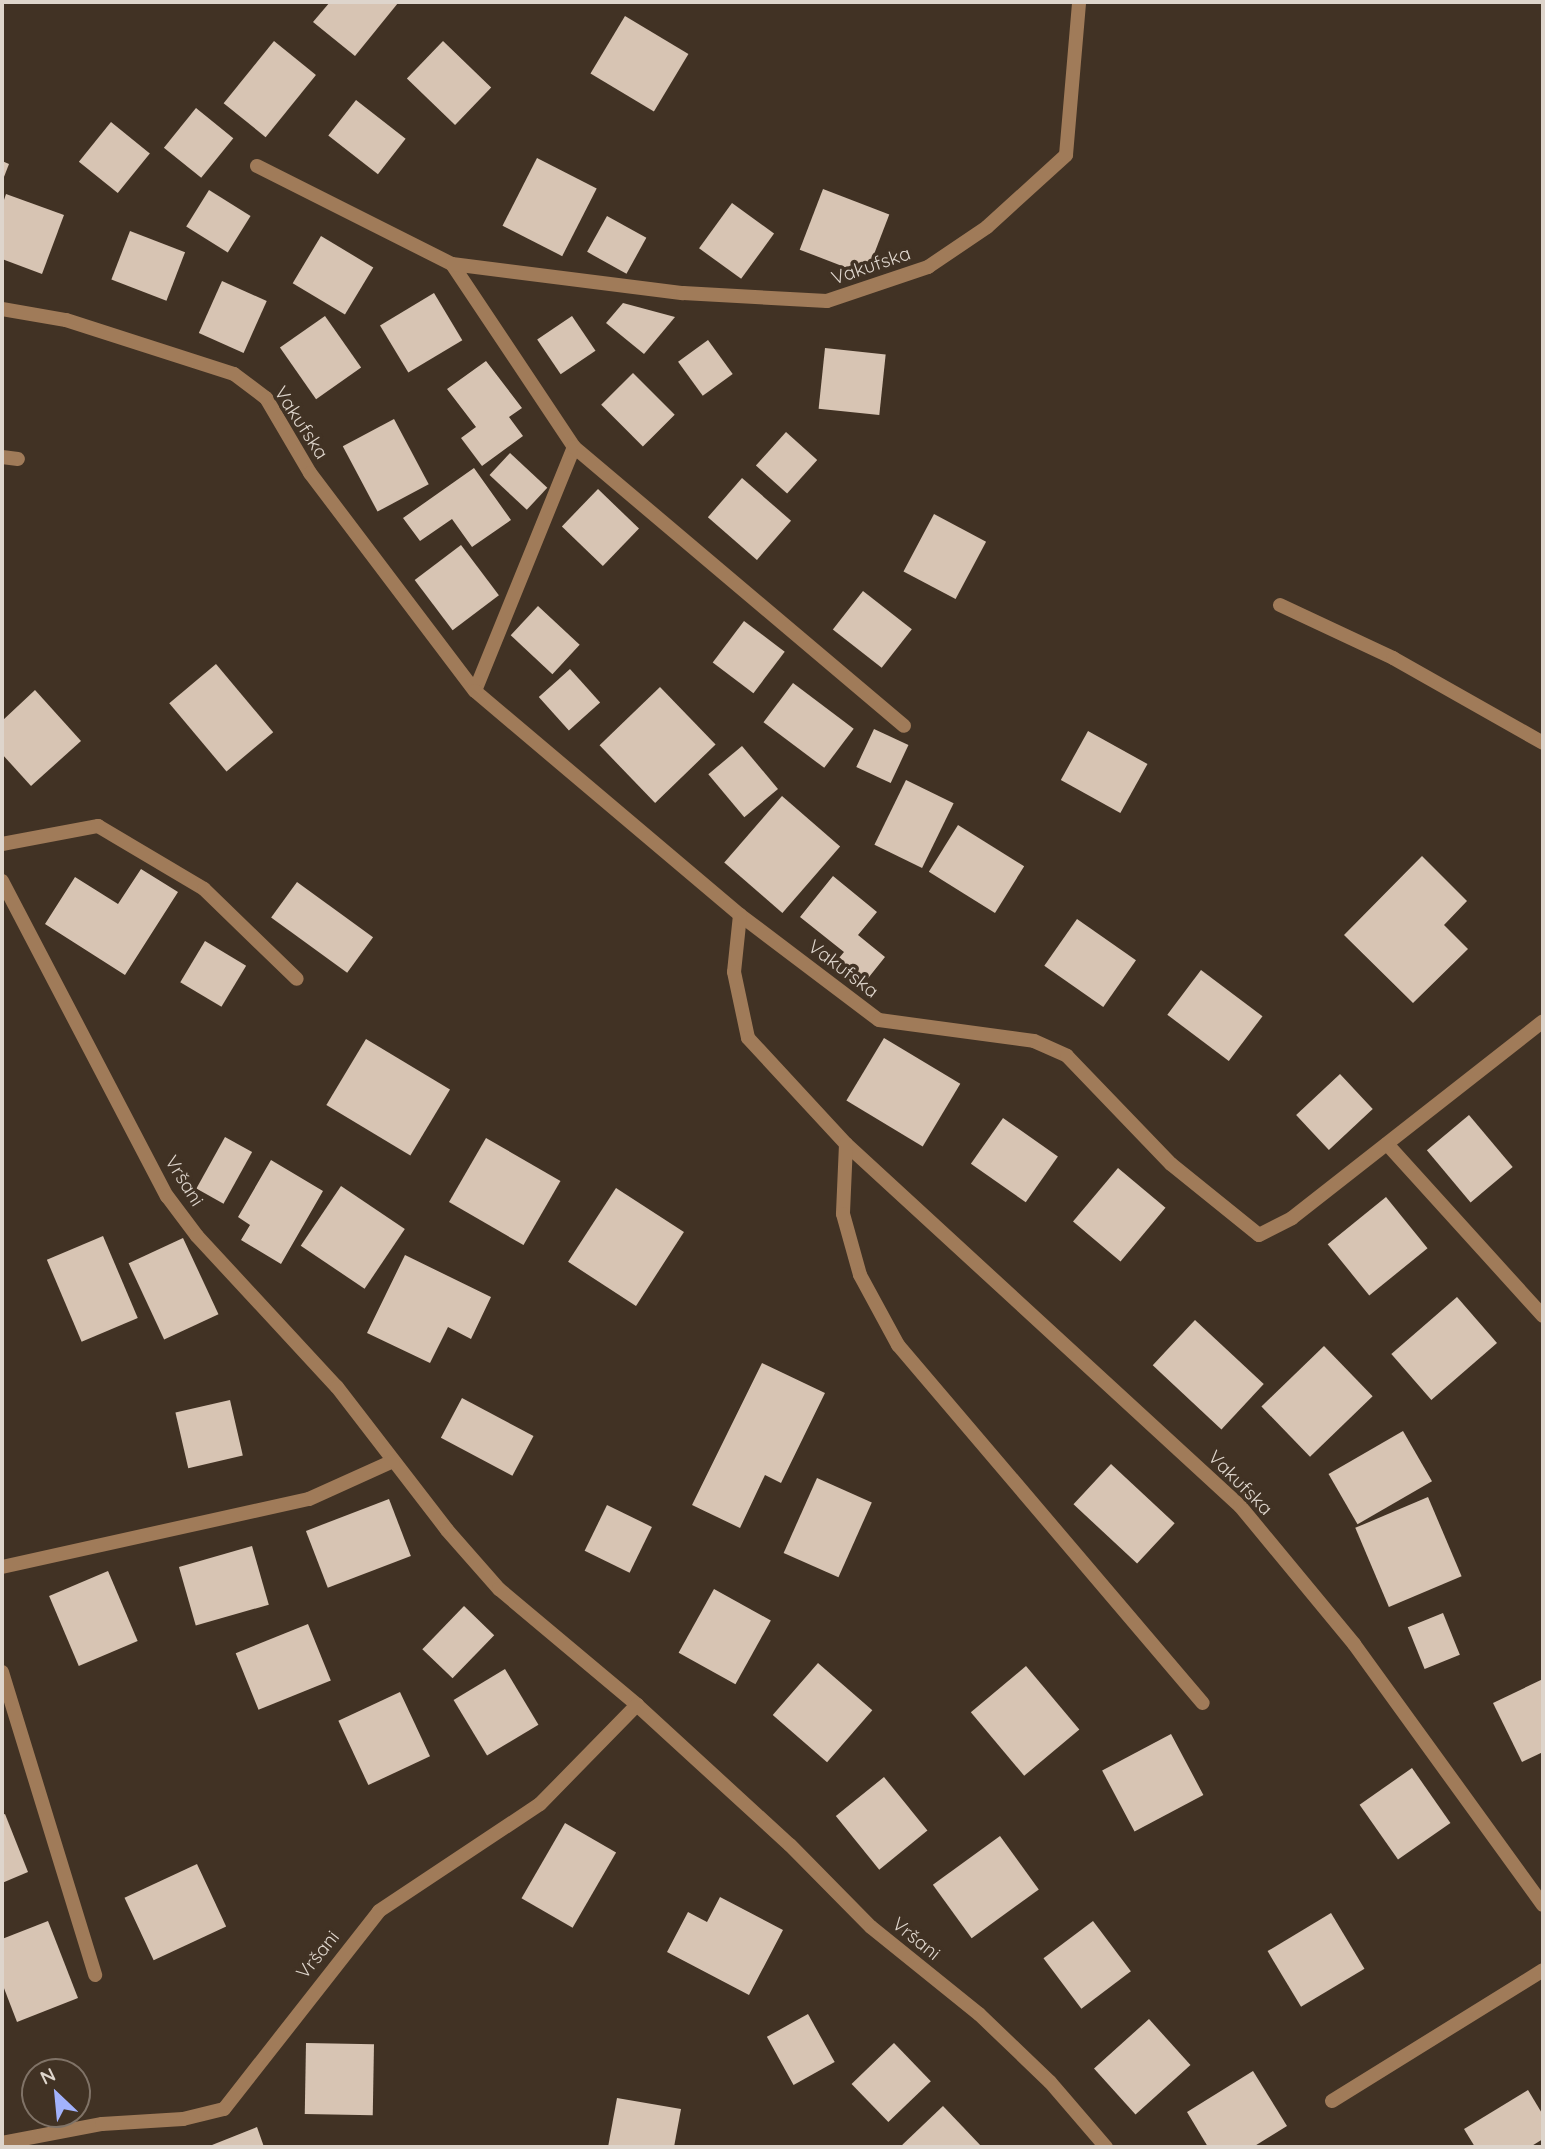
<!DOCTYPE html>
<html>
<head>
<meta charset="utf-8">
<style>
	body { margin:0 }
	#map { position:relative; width:1545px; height:2149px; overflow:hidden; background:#413224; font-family:Quicksand,sans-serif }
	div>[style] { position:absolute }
	.building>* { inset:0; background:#d7c4b3; transform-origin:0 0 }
	.service>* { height:14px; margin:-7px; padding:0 7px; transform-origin:7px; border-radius:7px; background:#a07b59 }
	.minor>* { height:14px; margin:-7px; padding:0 7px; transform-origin:7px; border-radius:7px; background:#a07b59 }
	span { translate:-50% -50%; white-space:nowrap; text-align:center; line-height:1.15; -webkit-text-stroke:7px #413224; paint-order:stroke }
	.street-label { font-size:19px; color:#ded5cc }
	.frame { position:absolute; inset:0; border:4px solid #ded5cc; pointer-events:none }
	.north { position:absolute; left:21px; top:2058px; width:70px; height:70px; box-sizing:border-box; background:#413224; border:2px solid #807367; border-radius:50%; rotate:334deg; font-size:19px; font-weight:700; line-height:28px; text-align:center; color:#ded5cc }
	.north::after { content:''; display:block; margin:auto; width:24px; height:32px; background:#a2b2fd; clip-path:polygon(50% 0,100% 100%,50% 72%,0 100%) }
</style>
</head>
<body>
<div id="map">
	<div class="building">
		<div style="clip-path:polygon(330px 2px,396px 2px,398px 3px,355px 56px,313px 22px)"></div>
		<div style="left:625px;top:16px;width:74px;height:67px;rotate:31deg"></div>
		<div style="left:274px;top:41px;width:54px;height:80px;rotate:39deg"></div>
		<div style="left:443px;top:41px;width:67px;height:52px;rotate:44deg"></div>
		<div style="left:356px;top:100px;width:63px;height:45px;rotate:38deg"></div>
		<div style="left:196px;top:108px;width:48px;height:51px;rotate:39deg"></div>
		<div style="left:111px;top:122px;width:50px;height:51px;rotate:39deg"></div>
		<div style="left:537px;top:158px;width:67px;height:76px;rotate:27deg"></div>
		<div style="clip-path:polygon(2px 161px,9px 164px,2px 182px)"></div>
		<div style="left:823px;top:189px;width:71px;height:65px;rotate:21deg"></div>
		<div style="left:209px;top:190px;width:49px;height:43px;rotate:32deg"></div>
		<div style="clip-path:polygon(6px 194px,64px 215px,42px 274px,2px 259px,2px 206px)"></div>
		<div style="left:732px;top:203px;width:52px;height:56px;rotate:36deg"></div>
		<div style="left:607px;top:216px;width:45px;height:41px;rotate:29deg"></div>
		<div style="left:130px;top:231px;width:59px;height:52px;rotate:21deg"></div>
		<div style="left:321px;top:236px;width:61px;height:55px;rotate:31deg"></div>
		<div style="left:222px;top:281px;width:49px;height:57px;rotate:24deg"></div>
		<div style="left:434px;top:293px;width:55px;height:63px;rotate:59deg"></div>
		<div style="clip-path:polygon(623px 303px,675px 317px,644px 354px,606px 323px)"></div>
		<div style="left:325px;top:316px;width:63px;height:55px;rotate:55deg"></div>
		<div style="left:572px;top:316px;width:42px;height:42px;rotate:56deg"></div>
		<div style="left:708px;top:340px;width:42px;height:37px;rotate:54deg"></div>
		<div style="left:825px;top:348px;width:61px;height:61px;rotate:6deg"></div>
		<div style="clip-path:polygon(486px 361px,522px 408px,509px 417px,523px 436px,482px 466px,461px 438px,476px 427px,447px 389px)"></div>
		<div style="left:633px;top:373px;width:59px;height:45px;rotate:45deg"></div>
		<div style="left:394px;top:419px;width:74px;height:58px;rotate:62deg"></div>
		<div style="left:786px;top:432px;width:42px;height:45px;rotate:42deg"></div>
		<div style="left:510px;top:453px;width:51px;height:30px;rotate:43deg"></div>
		<div style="clip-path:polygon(474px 468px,511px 520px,472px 547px,452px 519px,420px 541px,403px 518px)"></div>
		<div style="left:742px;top:478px;width:65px;height:52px;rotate:41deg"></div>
		<div style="left:598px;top:489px;width:57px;height:52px;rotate:44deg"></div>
		<div style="left:934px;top:514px;width:59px;height:65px;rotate:28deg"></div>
		<div style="left:461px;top:545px;width:63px;height:58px;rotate:53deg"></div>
		<div style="left:863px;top:591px;width:62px;height:49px;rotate:38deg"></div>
		<div style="left:538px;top:606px;width:57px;height:40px;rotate:43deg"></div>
		<div style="left:744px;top:621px;width:51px;height:52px;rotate:37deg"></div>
		<div style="left:216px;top:664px;width:89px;height:61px;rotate:50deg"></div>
		<div style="left:570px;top:669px;width:45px;height:42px;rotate:48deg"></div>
		<div style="left:793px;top:683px;width:76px;height:49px;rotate:37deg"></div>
		<div style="left:660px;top:687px;width:80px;height:84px;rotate:46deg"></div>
		<div style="clip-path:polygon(35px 690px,81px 741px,31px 786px,2px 754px,2px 721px)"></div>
		<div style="left:874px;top:729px;width:38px;height:42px;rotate:25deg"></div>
		<div style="left:1088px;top:731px;width:68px;height:56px;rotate:29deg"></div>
		<div style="left:742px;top:746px;width:56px;height:44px;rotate:50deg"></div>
		<div style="left:906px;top:780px;width:53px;height:72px;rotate:26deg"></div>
		<div style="left:782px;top:796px;width:77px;height:88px;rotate:41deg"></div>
		<div style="left:958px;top:825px;width:78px;height:55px;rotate:32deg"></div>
		<div style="clip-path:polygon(1422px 856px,1467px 901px,1444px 925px,1468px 949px,1413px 1003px,1344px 935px)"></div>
		<div style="clip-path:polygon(141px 869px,178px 892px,125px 975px,45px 924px,75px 877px,118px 904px)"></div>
		<div style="clip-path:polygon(833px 876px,877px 912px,858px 935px,885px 957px,861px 987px,834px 964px,844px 952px,800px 917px)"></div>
		<div style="left:297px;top:882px;width:94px;height:44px;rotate:36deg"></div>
		<div style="left:1077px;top:919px;width:72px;height:57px;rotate:35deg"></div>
		<div style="left:205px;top:941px;width:48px;height:48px;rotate:31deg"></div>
		<div style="left:1201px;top:970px;width:77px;height:56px;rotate:37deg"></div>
		<div style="left:884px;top:1038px;width:89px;height:73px;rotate:31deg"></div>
		<div style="left:366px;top:1039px;width:98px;height:77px;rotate:31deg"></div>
		<div style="left:1340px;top:1074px;width:48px;height:60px;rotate:47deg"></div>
		<div style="left:1469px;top:1115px;width:68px;height:55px;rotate:50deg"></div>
		<div style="left:1003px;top:1118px;width:67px;height:56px;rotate:35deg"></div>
		<div style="left:225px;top:1137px;width:31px;height:59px;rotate:29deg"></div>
		<div style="left:486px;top:1138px;width:86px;height:74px;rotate:30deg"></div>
		<div style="clip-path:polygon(271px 1160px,323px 1191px,281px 1264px,241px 1240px,250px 1225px,238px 1217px)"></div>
		<div style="left:1118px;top:1168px;width:62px;height:70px;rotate:40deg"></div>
		<div style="left:341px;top:1186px;width:77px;height:72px;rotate:34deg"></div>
		<div style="left:616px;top:1188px;width:81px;height:88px;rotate:33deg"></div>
		<div style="left:1386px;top:1197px;width:66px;height:75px;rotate:51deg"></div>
		<div style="left:103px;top:1236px;width:89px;height:61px;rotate:67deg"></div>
		<div style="left:183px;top:1238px;width:84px;height:60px;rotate:65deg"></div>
		<div style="clip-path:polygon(405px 1255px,491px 1297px,471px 1339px,448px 1327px,430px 1363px,367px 1333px)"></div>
		<div style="left:1457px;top:1297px;width:61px;height:87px;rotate:49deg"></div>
		<div style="left:1195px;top:1320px;width:94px;height:62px;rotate:43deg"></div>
		<div style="left:1324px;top:1346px;width:70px;height:87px;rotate:46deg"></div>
		<div style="clip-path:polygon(762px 1363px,825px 1393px,781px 1483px,765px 1475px,740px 1528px,692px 1505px)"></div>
		<div style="left:462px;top:1398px;width:81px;height:45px;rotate:28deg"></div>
		<div style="left:230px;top:1400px;width:57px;height:56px;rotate:77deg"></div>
		<div style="left:1403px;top:1431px;width:58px;height:86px;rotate:60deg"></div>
		<div style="left:1111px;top:1464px;width:87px;height:55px;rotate:43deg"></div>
		<div style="left:817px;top:1478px;width:60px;height:82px;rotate:24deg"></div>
		<div style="left:1428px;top:1497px;width:86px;height:79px;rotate:67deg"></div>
		<div style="left:389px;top:1499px;width:61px;height:89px;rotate:69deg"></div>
		<div style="left:607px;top:1505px;width:50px;height:51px;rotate:26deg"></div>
		<div style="left:252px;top:1546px;width:61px;height:76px;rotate:74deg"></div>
		<div style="left:108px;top:1571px;width:76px;height:64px;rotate:67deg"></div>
		<div style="left:714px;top:1589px;width:65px;height:73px;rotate:29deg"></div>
		<div style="left:464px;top:1606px;width:42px;height:60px;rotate:44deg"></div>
		<div style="left:1443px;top:1613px;width:45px;height:38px;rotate:68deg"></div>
		<div style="left:308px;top:1624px;width:61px;height:78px;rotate:68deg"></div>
		<div style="left:818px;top:1663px;width:72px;height:69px;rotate:41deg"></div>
		<div style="left:1026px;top:1666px;width:83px;height:72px;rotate:50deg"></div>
		<div style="left:505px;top:1669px;width:65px;height:60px;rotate:59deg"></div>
		<div style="clip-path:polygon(1543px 1679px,1543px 1752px,1522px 1762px,1493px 1703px)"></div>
		<div style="left:400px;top:1692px;width:71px;height:68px;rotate:65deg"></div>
		<div style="left:1171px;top:1734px;width:69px;height:78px;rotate:62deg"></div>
		<div style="left:1412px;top:1768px;width:67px;height:64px;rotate:55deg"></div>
		<div style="left:884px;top:1777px;width:69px;height:62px;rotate:51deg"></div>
		<div style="clip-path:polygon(5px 1814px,28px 1872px,2px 1883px,2px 1815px)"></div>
		<div style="left:565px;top:1823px;width:59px;height:87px;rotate:30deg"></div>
		<div style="left:1000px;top:1836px;width:66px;height:83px;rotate:54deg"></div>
		<div style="left:197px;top:1864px;width:69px;height:80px;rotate:65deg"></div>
		<div style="clip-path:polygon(720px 1897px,783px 1930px,749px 1995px,667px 1952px,688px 1912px,707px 1922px)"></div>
		<div style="left:1331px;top:1913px;width:65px;height:74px;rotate:59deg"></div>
		<div style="clip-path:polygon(48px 1921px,78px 1998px,17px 2022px,2px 1983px,2px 1939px)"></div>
		<div style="left:1093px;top:1921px;width:63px;height:62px;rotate:53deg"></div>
		<div style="left:808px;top:2014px;width:55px;height:47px;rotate:61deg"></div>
		<div style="left:1149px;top:2019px;width:62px;height:74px;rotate:48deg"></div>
		<div style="left:306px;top:2043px;width:68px;height:71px;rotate:1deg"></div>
		<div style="left:894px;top:2043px;width:53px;height:59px;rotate:46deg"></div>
		<div style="clip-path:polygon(1253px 2071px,1287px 2126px,1253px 2147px,1208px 2147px,1187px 2112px)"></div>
		<div style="clip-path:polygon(1528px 2090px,1543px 2115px,1543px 2139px,1530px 2147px,1475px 2147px,1464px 2129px)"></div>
		<div style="clip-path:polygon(617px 2098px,681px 2109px,674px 2147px,608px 2147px)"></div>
		<div style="clip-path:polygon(943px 2106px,982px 2147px,900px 2147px)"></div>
		<div style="clip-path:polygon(257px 2127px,264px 2147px,213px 2147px,212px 2145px)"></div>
	</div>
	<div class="service">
		<div style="left:2px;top:457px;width:16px;rotate:7deg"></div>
		<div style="left:1280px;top:605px;width:125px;rotate:25.1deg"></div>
		<div style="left:1393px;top:658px;width:172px;rotate:29.5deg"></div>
		<div style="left:1387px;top:1144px;width:232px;rotate:47.8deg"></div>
	</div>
	<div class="minor">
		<div style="left:257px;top:166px;width:218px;rotate:26.7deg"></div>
		<div style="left:452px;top:264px;width:220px;rotate:56.3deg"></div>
		<div style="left:574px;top:447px;width:263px;rotate:112.1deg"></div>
		<div style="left:452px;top:264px;width:233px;rotate:7.2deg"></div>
		<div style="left:683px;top:293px;width:144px;rotate:3.2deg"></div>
		<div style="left:827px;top:301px;width:107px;rotate:-18.6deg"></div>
		<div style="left:928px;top:267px;width:71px;rotate:-34.1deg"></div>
		<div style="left:987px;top:227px;width:107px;rotate:-42.3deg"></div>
		<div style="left:1066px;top:155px;width:154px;rotate:-85.1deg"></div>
		<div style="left:2px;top:309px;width:65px;rotate:9.8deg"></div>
		<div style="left:66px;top:320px;width:176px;rotate:17.8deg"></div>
		<div style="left:234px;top:374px;width:40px;rotate:37deg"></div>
		<div style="left:266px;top:398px;width:87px;rotate:59.6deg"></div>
		<div style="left:310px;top:473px;width:273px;rotate:52.9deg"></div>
		<div style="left:475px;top:691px;width:347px;rotate:40.2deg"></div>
		<div style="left:740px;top:915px;width:174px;rotate:37.1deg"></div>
		<div style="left:879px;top:1020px;width:156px;rotate:7.7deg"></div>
		<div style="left:1034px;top:1041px;width:36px;rotate:24deg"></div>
		<div style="left:1067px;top:1056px;width:150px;rotate:46.1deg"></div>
		<div style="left:1171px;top:1164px;width:113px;rotate:38.9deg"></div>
		<div style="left:1259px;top:1235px;width:37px;rotate:-27deg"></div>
		<div style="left:1292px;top:1218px;width:319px;rotate:-38.1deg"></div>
		<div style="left:574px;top:447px;width:432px;rotate:40.2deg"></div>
		<div style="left:2px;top:844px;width:98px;rotate:-10.6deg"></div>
		<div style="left:98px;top:826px;width:123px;rotate:30.7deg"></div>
		<div style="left:204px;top:889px;width:129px;rotate:44.1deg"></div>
		<div style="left:2px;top:881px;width:356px;rotate:62.4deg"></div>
		<div style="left:167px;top:1196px;width:50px;rotate:53.1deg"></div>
		<div style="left:197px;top:1236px;width:206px;rotate:47.2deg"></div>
		<div style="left:337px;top:1387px;width:180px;rotate:52.4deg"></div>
		<div style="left:447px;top:1530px;width:79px;rotate:48.6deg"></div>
		<div style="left:499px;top:1589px;width:180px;rotate:40deg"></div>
		<div style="left:637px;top:1705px;width:207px;rotate:42.5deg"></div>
		<div style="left:790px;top:1845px;width:115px;rotate:45.4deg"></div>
		<div style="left:871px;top:1927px;width:139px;rotate:38.9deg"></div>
		<div style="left:979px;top:2014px;width:98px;rotate:43.8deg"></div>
		<div style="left:1050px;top:2082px;width:86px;rotate:49.3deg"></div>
		<div style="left:740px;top:915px;width:57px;rotate:96deg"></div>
		<div style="left:734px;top:972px;width:67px;rotate:78deg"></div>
		<div style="left:748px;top:1038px;width:144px;rotate:47.2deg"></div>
		<div style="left:846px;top:1144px;width:535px;rotate:42.58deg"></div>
		<div style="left:1240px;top:1506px;width:179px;rotate:50.4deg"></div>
		<div style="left:1354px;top:1644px;width:322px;rotate:54.1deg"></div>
		<div style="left:846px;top:1144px;width:70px;rotate:92.5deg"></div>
		<div style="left:843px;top:1214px;width:63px;rotate:74.4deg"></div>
		<div style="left:860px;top:1275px;width:80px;rotate:61.5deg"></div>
		<div style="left:898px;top:1345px;width:470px;rotate:49.6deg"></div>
		<div style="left:2px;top:1567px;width:314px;rotate:-12.5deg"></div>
		<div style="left:309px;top:1499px;width:92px;rotate:-24.3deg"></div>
		<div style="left:2px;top:1672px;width:317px;rotate:72.9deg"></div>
		<div style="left:1332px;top:2101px;width:248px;rotate:-31.8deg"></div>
		<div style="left:2px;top:2143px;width:102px;rotate:-10.8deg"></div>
		<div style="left:102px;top:2124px;width:81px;rotate:-3.5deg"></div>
		<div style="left:183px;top:2119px;width:42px;rotate:-13.7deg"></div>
		<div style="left:224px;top:2109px;width:251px;rotate:-51.9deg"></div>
		<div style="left:379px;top:1911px;width:193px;rotate:-33.6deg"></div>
		<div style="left:540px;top:1804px;width:139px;rotate:-45.6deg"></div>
	</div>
	<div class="street-label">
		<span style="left:871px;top:266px;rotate:-19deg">Vakufska</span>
		<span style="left:301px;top:423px;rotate:57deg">Vakufska</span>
		<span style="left:843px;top:969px;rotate:37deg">Vakufska</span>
		<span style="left:184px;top:1181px;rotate:58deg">Vršani</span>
		<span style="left:1240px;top:1483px;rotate:45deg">Vakufska</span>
		<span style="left:916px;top:1939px;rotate:39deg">Vršani</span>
		<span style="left:318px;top:1955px;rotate:-51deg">Vršani</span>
	</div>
	<div class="frame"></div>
	<div class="north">N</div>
</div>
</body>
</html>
